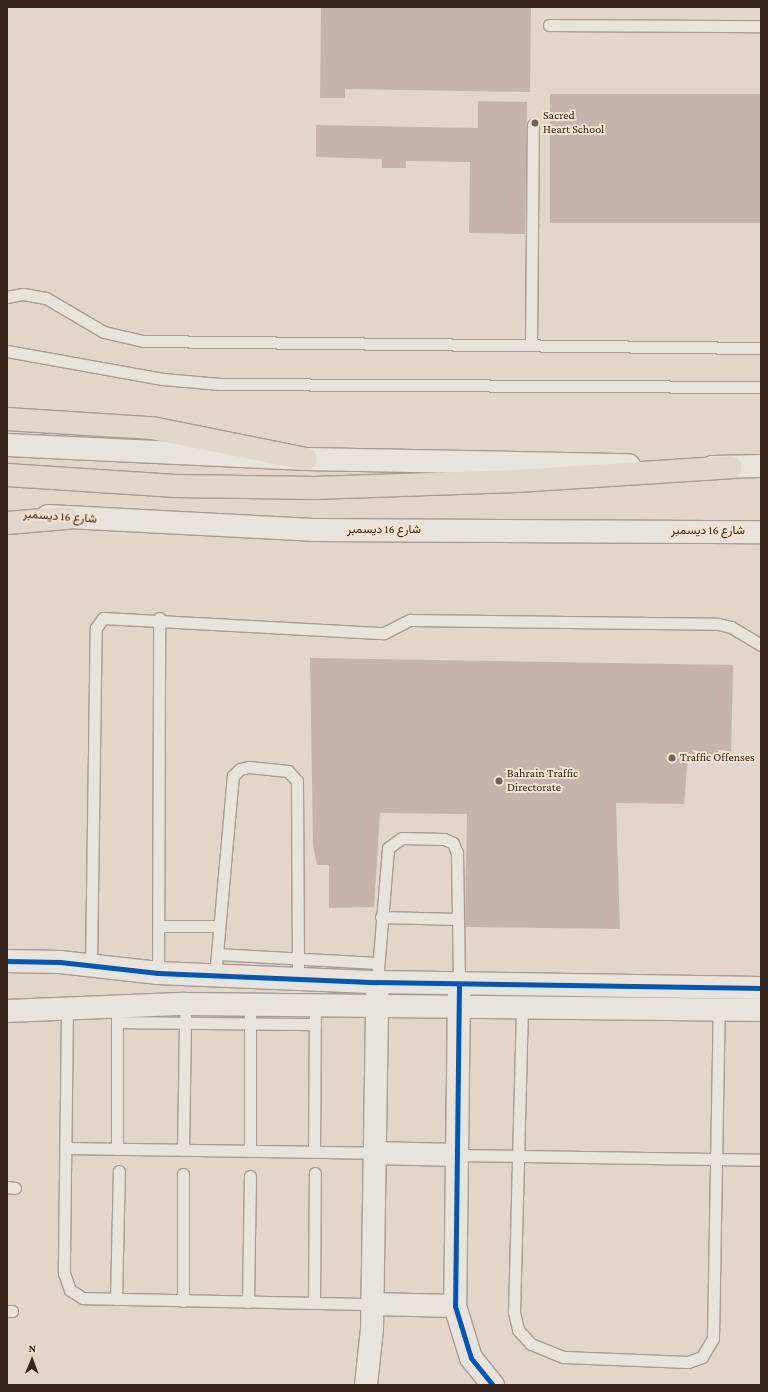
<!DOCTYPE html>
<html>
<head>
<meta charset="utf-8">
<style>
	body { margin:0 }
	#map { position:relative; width:768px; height:1392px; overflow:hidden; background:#e2d6ca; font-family:"Crimson Pro",Vazirmatn,serif }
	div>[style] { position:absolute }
	.building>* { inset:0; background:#c5b4ab; transform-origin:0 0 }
	.roads { filter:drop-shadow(1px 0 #a79c93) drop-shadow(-1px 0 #a79c93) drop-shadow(0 1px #a79c93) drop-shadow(0 -1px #a79c93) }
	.service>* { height:11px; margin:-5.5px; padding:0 5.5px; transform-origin:5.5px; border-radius:5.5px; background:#eae3db }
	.minor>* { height:22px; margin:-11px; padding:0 11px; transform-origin:11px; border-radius:11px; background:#eae3db }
	.secondary>* { height:22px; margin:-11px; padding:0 11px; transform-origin:11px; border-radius:11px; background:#eae3db }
	.primary>* { height:22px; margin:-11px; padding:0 11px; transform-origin:11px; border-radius:11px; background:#e1d7cd }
	.cycleway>* { height:5px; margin:-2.5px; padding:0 2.5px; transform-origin:2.5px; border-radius:2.5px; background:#0057b8 }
	.dots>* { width:11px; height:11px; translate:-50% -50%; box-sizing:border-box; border:2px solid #f4e3cf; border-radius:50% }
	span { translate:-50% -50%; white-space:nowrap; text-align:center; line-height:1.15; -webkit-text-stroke:4px #f4e3cf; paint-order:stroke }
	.poi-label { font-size:12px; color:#34241c }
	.left { translate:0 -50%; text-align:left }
	.street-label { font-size:12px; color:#34241c }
	.frame { position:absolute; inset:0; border:8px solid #34241c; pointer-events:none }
	.north { position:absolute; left:12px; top:1340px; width:40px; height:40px; -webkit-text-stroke:3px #f4e3cf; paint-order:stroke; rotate:1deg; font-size:11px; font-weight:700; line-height:16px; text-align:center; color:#34241c }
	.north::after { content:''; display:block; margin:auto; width:14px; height:18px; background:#34241c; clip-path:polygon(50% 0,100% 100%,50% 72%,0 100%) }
</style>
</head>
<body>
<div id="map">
	<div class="building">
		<div style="clip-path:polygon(321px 7px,531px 7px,530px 92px,345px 89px,345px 98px,320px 98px)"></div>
		<div style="left:550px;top:94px;width:211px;height:129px"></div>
		<div style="clip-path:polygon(478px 101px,527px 102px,525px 234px,469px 233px,470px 162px,406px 161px,406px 168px,382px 168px,382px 159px,316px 157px,316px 125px,478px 128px)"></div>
		<div style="clip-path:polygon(310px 658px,733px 665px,731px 759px,688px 756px,684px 804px,616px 803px,620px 929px,465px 927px,467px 814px,380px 813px,374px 907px,329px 908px,329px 865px,317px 865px,313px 846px)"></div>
	</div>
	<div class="roads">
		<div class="service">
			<div style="left:549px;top:25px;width:212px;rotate:0.3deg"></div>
			<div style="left:7px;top:297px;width:16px;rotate:-11deg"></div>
			<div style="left:23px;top:294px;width:23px;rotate:10deg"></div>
			<div style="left:46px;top:298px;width:67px;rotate:30.4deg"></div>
			<div style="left:104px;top:332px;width:40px;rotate:13deg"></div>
			<div style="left:143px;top:341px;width:618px;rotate:0.65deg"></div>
			<div style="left:531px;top:345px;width:220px;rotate:-89.5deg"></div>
			<div style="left:7px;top:351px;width:158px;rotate:10.2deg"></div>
			<div style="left:163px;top:379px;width:57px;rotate:5deg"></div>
			<div style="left:220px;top:384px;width:541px;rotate:0.32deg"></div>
			<div style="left:381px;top:917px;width:77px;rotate:1.5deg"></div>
			<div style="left:159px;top:926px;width:60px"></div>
			<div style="left:217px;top:954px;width:160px;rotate:3.2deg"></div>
			<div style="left:91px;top:966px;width:338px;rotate:-89.2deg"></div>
			<div style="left:96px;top:628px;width:12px;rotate:-55deg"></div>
			<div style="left:103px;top:618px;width:281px;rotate:3.1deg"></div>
			<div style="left:384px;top:633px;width:29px;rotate:-27deg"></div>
			<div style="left:410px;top:620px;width:308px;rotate:0.7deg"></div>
			<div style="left:718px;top:624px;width:13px;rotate:13deg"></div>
			<div style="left:731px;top:627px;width:35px;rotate:31deg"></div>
			<div style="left:158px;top:973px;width:355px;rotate:-89.8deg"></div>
			<div style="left:215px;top:976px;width:201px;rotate:-84.9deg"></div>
			<div style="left:233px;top:776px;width:10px;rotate:-45deg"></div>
			<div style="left:240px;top:769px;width:9px;rotate:-13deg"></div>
			<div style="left:249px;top:767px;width:39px;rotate:6deg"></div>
			<div style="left:288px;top:771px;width:13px;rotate:48deg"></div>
			<div style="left:297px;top:781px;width:198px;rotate:89.7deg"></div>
			<div style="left:377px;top:982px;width:134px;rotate:-85.3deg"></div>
			<div style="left:388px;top:848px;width:17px;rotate:-36deg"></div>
			<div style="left:402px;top:838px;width:42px;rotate:1.4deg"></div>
			<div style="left:444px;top:839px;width:10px;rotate:24deg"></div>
			<div style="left:453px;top:843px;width:11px;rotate:68deg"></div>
			<div style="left:457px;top:853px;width:131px;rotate:89.1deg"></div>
			<div style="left:522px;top:1008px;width:304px;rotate:91.5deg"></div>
			<div style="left:514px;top:1312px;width:18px;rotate:77deg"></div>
			<div style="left:518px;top:1330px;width:19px;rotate:47deg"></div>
			<div style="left:531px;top:1344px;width:35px;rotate:22deg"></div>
			<div style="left:564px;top:1357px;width:124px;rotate:2.3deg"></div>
			<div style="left:688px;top:1362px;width:15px;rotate:-20deg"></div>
			<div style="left:702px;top:1357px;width:22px;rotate:-60deg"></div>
			<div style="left:713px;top:1338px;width:328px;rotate:-89deg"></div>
			<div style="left:67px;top:1011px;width:262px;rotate:90.7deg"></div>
			<div style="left:64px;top:1273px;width:18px;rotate:71deg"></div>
			<div style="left:70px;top:1290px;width:15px;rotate:32deg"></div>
			<div style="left:83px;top:1298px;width:289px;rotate:1.2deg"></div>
			<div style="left:117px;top:1022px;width:198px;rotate:0.6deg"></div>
			<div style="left:66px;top:1148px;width:308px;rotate:0.9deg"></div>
			<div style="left:117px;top:1149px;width:134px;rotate:-90deg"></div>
			<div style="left:183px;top:1150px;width:133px;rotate:-89.1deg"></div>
			<div style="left:250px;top:1151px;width:135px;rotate:-90deg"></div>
			<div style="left:314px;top:1152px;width:135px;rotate:-89.6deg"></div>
			<div style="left:458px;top:1155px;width:303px;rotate:0.9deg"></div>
			<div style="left:7px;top:1187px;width:8px;rotate:7deg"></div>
			<div style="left:116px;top:1299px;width:128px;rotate:-88.7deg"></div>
			<div style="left:183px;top:1301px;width:127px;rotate:-90deg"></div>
			<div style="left:248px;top:1302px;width:126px;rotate:-89.1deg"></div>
			<div style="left:314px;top:1303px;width:130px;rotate:-89.6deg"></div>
			<div style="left:7px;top:1311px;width:5px"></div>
		</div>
		<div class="minor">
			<div style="left:7px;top:961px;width:53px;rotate:1.1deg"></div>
			<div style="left:60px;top:962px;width:99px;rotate:6.4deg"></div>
			<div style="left:158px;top:973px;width:219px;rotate:2.4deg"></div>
			<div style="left:377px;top:982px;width:384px;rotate:0.9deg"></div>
			<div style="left:459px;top:993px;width:313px;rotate:90.7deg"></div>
			<div style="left:455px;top:1306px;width:54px;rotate:72.9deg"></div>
			<div style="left:471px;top:1358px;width:35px;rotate:51deg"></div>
			<div style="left:7px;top:1011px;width:178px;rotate:-2.3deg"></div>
			<div style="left:185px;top:1004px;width:576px;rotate:0.6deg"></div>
			<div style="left:374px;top:1153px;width:84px;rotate:1.4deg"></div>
			<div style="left:372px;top:1304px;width:83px;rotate:1.4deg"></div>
			<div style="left:366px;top:1385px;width:56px;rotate:-83.9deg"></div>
			<div style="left:372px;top:1329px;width:336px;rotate:-89.1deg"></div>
		</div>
		<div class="secondary">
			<div style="left:7px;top:445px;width:299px;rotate:2.7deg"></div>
			<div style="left:306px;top:459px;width:323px;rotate:1.1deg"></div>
			<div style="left:712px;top:467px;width:49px;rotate:-1.2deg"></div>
			<div style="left:48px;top:516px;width:265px;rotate:3deg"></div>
			<div style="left:313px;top:530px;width:448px;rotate:0.3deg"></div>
		</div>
		<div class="primary">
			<div style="left:7px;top:419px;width:145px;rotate:3.6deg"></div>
			<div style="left:152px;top:428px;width:157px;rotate:11.4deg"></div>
			<div style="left:7px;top:475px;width:169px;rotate:3.7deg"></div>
			<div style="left:176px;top:486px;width:139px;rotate:0.8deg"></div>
			<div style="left:315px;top:488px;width:202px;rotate:-2deg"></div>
			<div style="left:517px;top:481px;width:214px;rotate:-3.7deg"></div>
			<div style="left:7px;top:523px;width:60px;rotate:-4.8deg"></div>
		</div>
	</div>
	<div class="cycleway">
		<div style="left:7px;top:961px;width:53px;rotate:1.1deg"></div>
		<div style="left:60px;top:962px;width:99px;rotate:6.4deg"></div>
		<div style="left:158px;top:973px;width:219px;rotate:2.4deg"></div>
		<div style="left:377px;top:982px;width:384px;rotate:0.9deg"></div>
		<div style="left:459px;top:984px;width:322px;rotate:90.7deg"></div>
		<div style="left:455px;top:1306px;width:54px;rotate:72.9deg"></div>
		<div style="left:471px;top:1358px;width:35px;rotate:51deg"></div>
	</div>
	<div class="dots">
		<div style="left:535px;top:123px;background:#716259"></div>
		<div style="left:672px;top:758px;background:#716259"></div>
		<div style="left:499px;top:781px;background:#716259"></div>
	</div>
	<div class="poi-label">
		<span class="left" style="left:543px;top:123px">Sacred<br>Heart School</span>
		<span class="left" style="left:680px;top:758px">Traffic Offenses</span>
		<span class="left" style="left:507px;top:781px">Bahrain Traffic<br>Directorate</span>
	</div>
	<div class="street-label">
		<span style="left:60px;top:517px;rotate:4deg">شارع 16 ديسمبر</span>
		<span style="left:384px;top:530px">شارع 16 ديسمبر</span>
		<span style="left:708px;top:531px">شارع 16 ديسمبر</span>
	</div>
	<div class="frame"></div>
	<div class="north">N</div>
</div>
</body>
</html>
